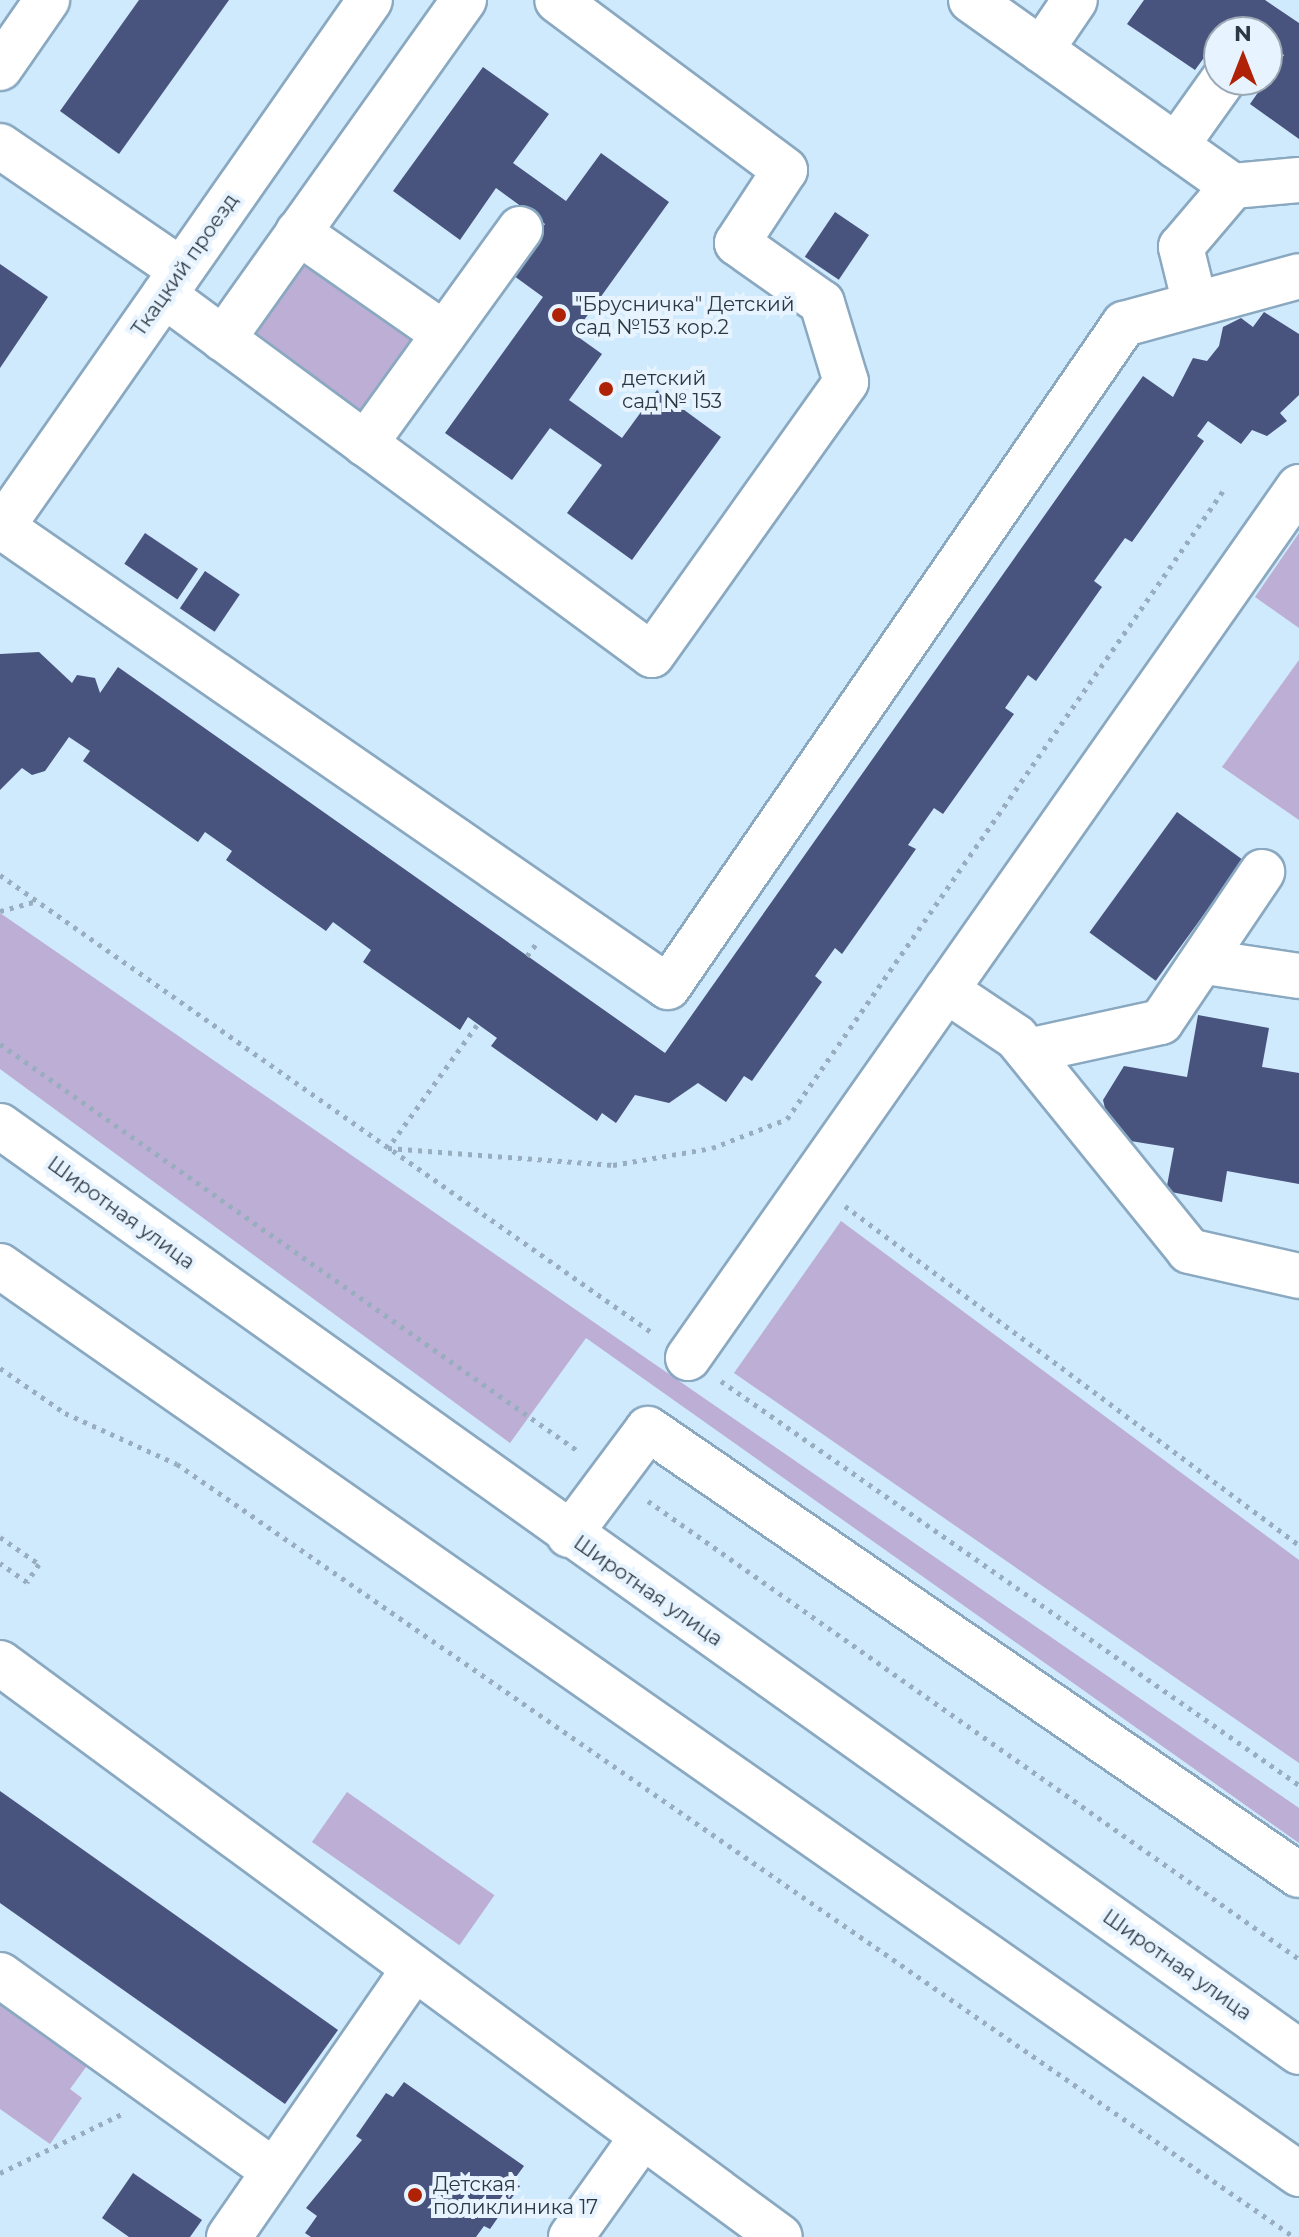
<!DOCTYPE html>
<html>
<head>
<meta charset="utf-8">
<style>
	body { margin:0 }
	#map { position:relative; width:1299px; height:2237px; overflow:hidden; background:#cfe9fd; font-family:Montserrat,sans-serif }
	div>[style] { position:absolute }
	.green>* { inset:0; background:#bcaed4; transform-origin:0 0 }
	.building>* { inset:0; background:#48537e; transform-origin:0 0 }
	.path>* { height:5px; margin-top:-2.5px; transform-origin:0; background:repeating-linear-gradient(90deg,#98adbe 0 4px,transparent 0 10px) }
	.roads { filter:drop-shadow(2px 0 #8aa9c1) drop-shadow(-2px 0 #8aa9c1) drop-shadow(0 2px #8aa9c1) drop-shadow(0 -2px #8aa9c1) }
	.minor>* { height:44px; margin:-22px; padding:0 22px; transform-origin:22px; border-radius:22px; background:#fff }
	.major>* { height:44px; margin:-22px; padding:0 22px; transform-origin:22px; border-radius:22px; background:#fff }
	.dots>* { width:22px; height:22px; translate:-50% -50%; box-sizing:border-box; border:4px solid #e7f4ff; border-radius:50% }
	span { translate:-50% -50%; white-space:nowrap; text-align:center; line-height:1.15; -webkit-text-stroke:8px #e7f4ff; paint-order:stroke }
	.street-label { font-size:20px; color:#2c3943 }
	.poi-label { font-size:20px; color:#2c3943 }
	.left { translate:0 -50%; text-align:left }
	.north { position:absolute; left:1203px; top:16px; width:80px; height:80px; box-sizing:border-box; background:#e7f4ff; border:2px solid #9ca9b4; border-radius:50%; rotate:0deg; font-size:22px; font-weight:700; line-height:32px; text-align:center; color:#2c3943 }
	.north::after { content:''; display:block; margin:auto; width:28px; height:36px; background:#af2205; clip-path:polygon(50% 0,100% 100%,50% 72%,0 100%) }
</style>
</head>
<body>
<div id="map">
	<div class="green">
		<div style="clip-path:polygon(300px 261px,317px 263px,411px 334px,413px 344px,367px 411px,352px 412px,254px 345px,250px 318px)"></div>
		<div style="clip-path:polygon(1299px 533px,1299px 628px,1255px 597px)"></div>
		<div style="clip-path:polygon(1299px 660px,1299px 820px,1222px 767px)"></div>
		<div style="clip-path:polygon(0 913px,1299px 1808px,1299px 1843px,586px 1338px,510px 1443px,0 1069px)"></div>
		<div style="clip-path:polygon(841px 1221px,1299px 1560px,1299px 1763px,734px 1373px)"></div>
		<div style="left:347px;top:1792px;width:180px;height:61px;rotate:35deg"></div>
		<div style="clip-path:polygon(0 2000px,89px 2063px,70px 2089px,82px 2098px,50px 2144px,0 2109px)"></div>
	</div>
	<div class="building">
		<div style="clip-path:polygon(139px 0,229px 0,119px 154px,60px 111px)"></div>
		<div style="clip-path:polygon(1144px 0,1265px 0,1299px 23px,1299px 139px,1250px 104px,1284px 55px,1267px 43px,1267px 32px,1252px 32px,1233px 18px,1195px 70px,1127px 24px)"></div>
		<div style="clip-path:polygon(483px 67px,549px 114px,513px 163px,566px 201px,601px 153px,669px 202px,574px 334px,602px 354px,569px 400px,622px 438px,657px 390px,721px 437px,632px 560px,567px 513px,602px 465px,550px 428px,512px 480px,445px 433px,543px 297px,510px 273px,545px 224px,496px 188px,460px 240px,393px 191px)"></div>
		<div style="left:835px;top:212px;width:41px;height:54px;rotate:34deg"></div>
		<div style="clip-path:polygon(0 264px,48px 297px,0 368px)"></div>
		<div style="clip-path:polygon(1264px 312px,1299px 334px,1299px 395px,1280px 413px,1287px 421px,1267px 436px,1252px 430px,1241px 444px,1208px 421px,1197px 436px,1204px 441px,1132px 542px,1125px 538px,1094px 581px,1102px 587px,1036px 681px,1028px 675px,1005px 708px,1014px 714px,943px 814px,934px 808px,908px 845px,916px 849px,842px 954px,835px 948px,815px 976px,822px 982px,752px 1081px,744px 1076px,726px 1102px,698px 1083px,669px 1103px,635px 1095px,616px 1123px,602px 1113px,597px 1121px,491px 1046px,497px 1038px,468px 1017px,460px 1030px,363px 962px,371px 950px,333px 922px,326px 931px,226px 860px,232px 851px,205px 832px,198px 842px,83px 761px,90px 751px,69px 737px,45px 771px,32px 775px,22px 768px,0 790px,0 654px,39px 652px,72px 683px,77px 675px,95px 678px,100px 693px,118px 667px,665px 1053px,1143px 376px,1173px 397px,1193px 358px,1207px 361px,1219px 346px,1223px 327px,1241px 318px,1253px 327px)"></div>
		<div style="left:145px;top:533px;width:64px;height:37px;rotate:34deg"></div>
		<div style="left:205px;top:571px;width:42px;height:45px;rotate:34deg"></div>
		<div style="left:1177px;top:812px;width:82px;height:149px;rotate:36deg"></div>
		<div style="clip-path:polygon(1198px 1015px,1269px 1028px,1262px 1067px,1299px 1073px,1299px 1184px,1227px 1171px,1222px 1202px,1166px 1191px,1174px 1148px,1112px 1138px,1103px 1100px,1124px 1066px,1187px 1077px)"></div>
		<div style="clip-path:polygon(0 1791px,338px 2030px,285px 2104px,0 1903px)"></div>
		<div style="clip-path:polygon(404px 2082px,524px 2166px,513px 2181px,520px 2186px,490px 2229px,484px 2226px,476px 2237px,311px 2237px,305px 2233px,317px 2216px,306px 2208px,362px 2140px,356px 2136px,386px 2093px,393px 2097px)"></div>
		<div style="clip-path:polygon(133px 2173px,202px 2220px,190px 2237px,129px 2237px,102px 2218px)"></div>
	</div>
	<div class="path">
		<div style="left:0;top:875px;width:799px;rotate:35.06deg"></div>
		<div style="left:0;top:911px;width:38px;rotate:-15deg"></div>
		<div style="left:527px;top:956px;width:15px;rotate:-53deg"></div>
		<div style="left:477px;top:1025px;width:152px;rotate:125.9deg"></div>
		<div style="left:388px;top:1148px;width:226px;rotate:4.3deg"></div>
		<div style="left:613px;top:1165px;width:100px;rotate:-9.7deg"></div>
		<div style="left:712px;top:1148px;width:80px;rotate:-21.1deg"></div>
		<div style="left:787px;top:1119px;width:765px;rotate:-55.23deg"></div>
		<div style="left:0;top:1044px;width:707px;rotate:35.15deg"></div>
		<div style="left:845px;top:1206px;width:567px;rotate:36.75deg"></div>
		<div style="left:0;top:1368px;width:79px;rotate:34.7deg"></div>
		<div style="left:65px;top:1413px;width:123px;rotate:24.5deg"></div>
		<div style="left:177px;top:1464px;width:1358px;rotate:34.68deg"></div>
		<div style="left:721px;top:1381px;width:705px;rotate:34.95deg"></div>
		<div style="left:648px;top:1501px;width:796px;rotate:35.13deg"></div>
		<div style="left:0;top:1537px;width:47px;rotate:34.7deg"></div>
		<div style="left:39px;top:1564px;width:22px;rotate:124deg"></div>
		<div style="left:27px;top:1582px;width:33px;rotate:-145deg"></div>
		<div style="left:0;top:2173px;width:136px;rotate:-25.8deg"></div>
	</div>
	<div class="roads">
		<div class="minor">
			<div style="left:971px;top:0;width:321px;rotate:35.4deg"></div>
			<div style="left:1233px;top:186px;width:66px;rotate:-5.2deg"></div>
			<div style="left:1041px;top:50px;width:60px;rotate:-55.8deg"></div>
			<div style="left:0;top:68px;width:83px;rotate:-55.3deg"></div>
			<div style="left:0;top:146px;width:219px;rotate:34.4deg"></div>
			<div style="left:1176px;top:146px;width:81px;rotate:-54.5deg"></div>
			<div style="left:298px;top:232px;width:178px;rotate:34.9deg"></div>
			<div style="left:164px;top:295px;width:606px;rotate:36.42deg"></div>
			<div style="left:652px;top:655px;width:335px;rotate:-54.6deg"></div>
			<div style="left:846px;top:382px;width:83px;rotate:-106.9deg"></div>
			<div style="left:822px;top:303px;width:104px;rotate:-144.8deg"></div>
			<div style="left:737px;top:243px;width:87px;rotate:-56.7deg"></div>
			<div style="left:785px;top:170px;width:284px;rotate:-143.3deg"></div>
			<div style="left:1195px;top:304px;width:59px;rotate:-103.8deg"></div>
			<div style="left:1181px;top:247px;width:80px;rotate:-49.6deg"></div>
			<div style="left:223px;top:339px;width:416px;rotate:-54.6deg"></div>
			<div style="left:365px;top:444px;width:265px;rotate:-54.2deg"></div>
			<div style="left:2px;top:527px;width:809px;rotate:34.63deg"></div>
			<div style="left:668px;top:987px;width:805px;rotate:-55.48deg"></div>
			<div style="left:1124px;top:324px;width:181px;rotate:-15.3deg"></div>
			<div style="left:0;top:530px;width:646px;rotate:-55.08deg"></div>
			<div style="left:1206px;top:962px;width:94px;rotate:8.6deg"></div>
			<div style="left:946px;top:990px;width:84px;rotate:33.9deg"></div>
			<div style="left:1016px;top:1037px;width:275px;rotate:51deg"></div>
			<div style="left:1189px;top:1251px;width:113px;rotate:12.8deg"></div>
			<div style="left:1028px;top:1051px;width:136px;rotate:-12.3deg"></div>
			<div style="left:1161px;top:1022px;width:181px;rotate:-56deg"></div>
			<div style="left:688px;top:1358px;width:1064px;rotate:-54.95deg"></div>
			<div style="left:569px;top:1535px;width:132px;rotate:-53.3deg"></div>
			<div style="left:648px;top:1429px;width:789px;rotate:34.42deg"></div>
			<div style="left:0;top:1663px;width:968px;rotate:36.35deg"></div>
			<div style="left:0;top:1975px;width:337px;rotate:35.6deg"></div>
			<div style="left:229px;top:2237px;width:326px;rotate:-55.4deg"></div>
			<div style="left:571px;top:2237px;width:123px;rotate:-54.6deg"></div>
		</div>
		<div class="major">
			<div style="left:0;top:1126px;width:1595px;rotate:35.48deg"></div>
			<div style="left:0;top:1266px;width:1585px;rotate:34.95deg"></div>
		</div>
	</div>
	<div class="dots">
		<div style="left:559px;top:315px;background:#af2205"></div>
		<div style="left:606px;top:389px;background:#af2205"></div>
		<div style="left:415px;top:2195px;background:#af2205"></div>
	</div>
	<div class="street-label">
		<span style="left:185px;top:265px;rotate:-55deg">Ткацкий проезд</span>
		<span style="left:121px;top:1213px;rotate:36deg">Широтная улица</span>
		<span style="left:648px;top:1591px;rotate:35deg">Широтная улица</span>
		<span style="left:1177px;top:1965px;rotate:35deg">Широтная улица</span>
	</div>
	<div class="poi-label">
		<span class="left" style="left:575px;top:316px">"Брусничка" Детский<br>сад №153 кор.2</span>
		<span class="left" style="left:622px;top:390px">детский<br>сад № 153</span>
		<span class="left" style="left:433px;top:2196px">Детская<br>поликлиника 17</span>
	</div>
	<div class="north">N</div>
</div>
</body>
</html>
